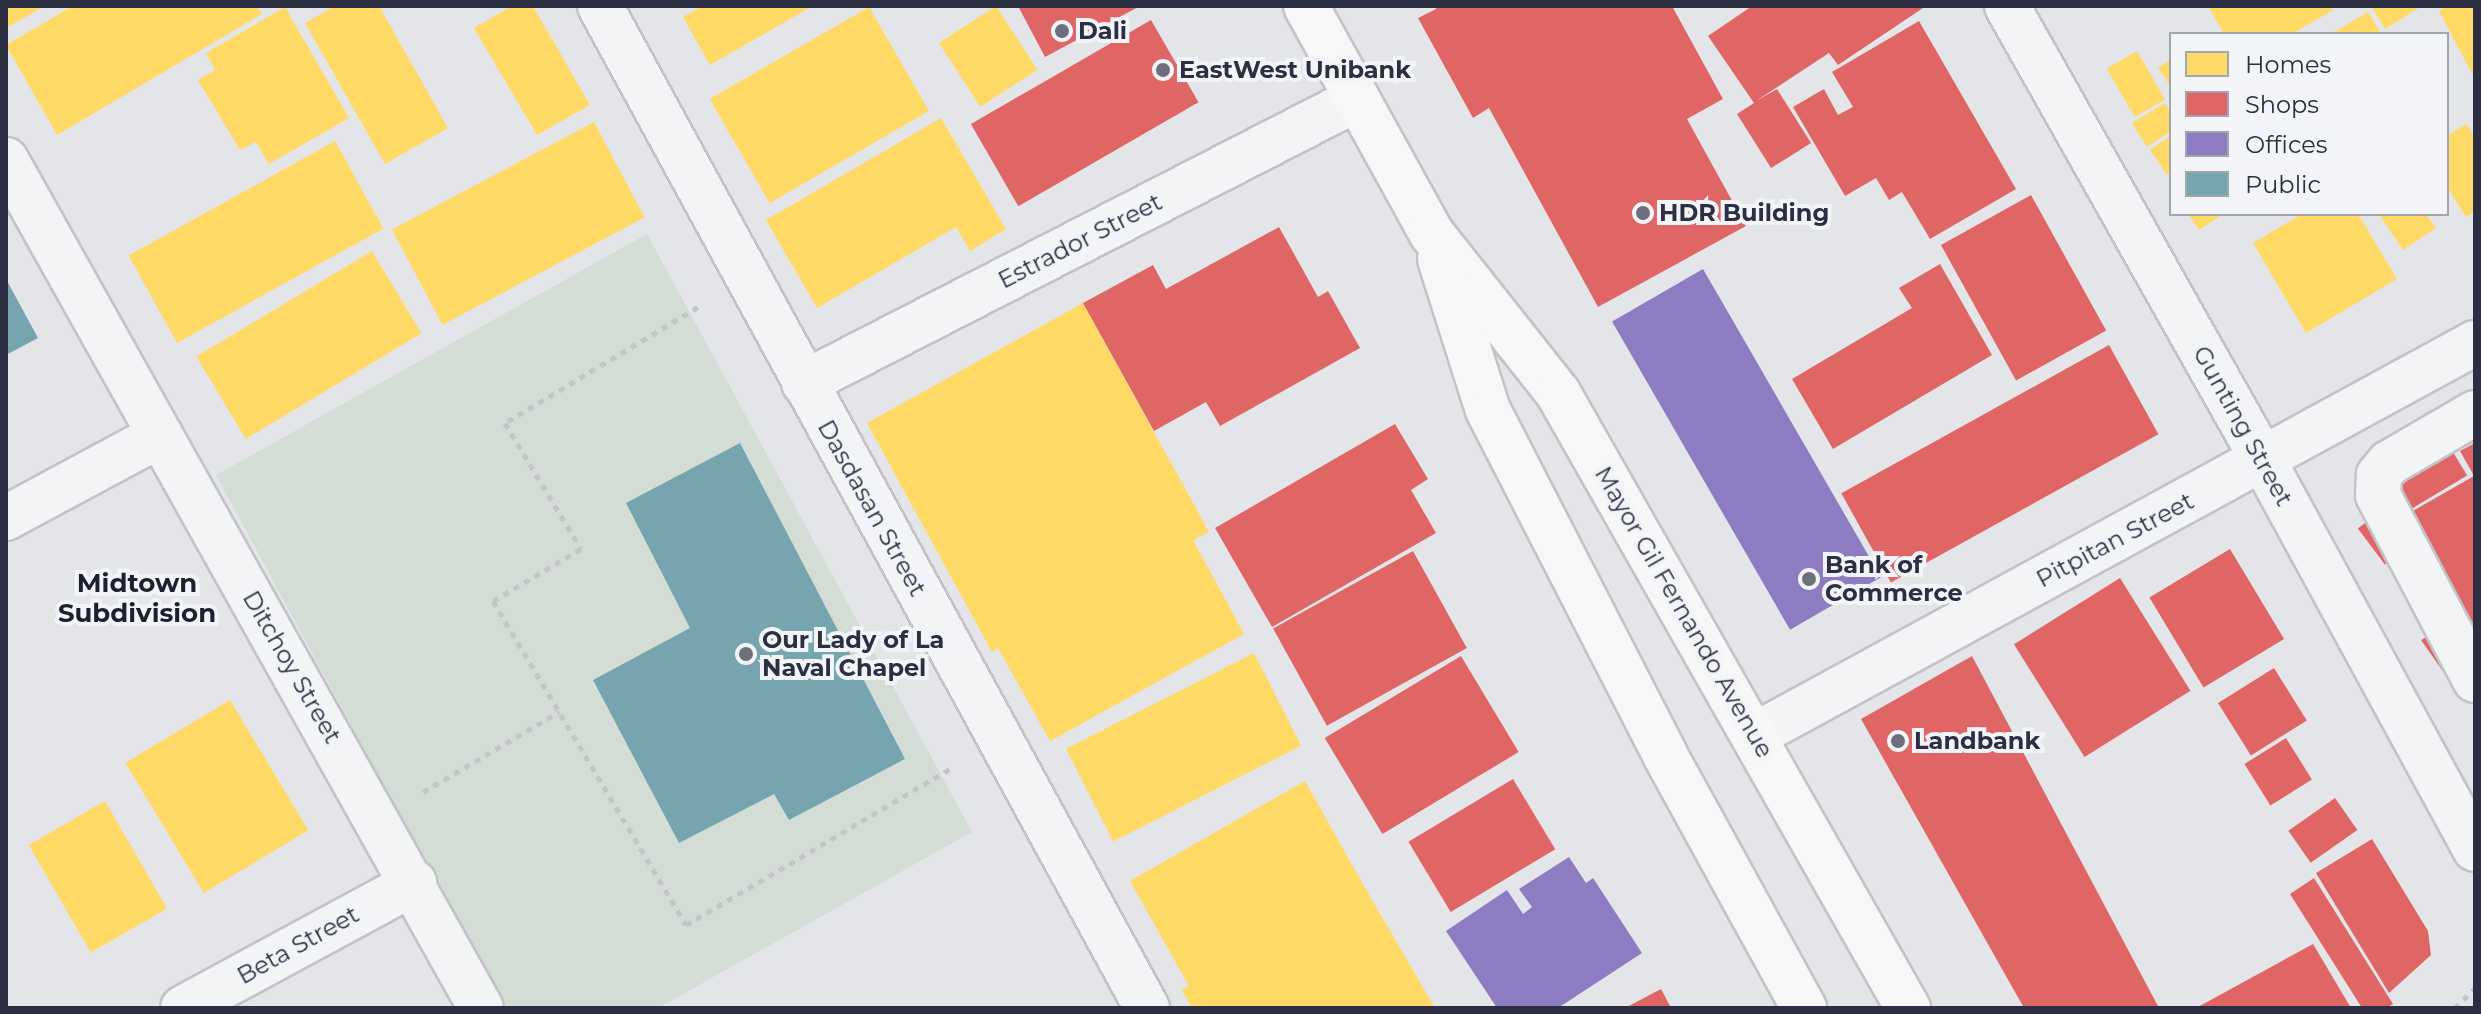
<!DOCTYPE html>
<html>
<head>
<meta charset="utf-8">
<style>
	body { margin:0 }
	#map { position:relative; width:2481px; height:1014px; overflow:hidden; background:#e4e5e9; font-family:Montserrat,sans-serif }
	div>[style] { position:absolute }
	.green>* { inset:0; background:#d3dcd5 }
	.homes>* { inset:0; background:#ffd966; transform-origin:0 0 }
	.shops>* { inset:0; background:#e06666; transform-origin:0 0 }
	.offices>* { inset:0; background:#8e7cc3; transform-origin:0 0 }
	.public>* { inset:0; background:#76a5af }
	.path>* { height:5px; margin-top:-2.5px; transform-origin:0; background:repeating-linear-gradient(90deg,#c3c3c9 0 6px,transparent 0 12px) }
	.roads { filter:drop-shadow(2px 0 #c2c3c7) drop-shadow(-2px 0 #c2c3c7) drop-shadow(0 2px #c2c3c7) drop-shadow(0 -2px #c2c3c7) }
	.minor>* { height:44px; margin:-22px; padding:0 22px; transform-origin:22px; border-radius:22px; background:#f3f4f6 }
	.major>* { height:44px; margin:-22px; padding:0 22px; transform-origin:22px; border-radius:22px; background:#f7f7f7 }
	.dots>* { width:22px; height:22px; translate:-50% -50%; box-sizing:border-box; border:4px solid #f2f4f8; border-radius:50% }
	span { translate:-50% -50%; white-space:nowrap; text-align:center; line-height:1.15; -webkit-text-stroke:8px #f2f4f8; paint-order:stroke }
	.poi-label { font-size:24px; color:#2c2f41; font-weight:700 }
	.left { translate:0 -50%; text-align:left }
	.street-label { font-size:24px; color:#2c2f41 }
	.neighbourhood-label { font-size:26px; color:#1e2032; font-weight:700 }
	.frame { position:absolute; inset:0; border:8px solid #2c2f41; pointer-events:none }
	.legend { position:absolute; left:2169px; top:32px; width:280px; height:184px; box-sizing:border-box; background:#f2f4f8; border:2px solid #a3a5af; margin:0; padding:10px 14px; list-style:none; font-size:24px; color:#2c2f41 }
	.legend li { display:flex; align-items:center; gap:16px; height:40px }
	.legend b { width:40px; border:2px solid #a3a5af }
</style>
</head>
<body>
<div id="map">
	<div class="green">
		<div style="clip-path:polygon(647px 234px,972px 832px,658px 1008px,504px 1008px,216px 475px)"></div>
	</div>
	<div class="homes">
		<div style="clip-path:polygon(6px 6px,45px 6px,6px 28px)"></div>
		<div style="clip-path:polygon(73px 6px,257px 6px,262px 14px,57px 135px,6px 45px)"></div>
		<div style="clip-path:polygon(335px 6px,379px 6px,448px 128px,385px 164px,305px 23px)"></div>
		<div style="clip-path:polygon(512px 6px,533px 6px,590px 105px,537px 135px,474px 28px)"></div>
		<div style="clip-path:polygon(703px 6px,813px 6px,710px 65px,683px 17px)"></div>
		<div style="left:996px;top:6px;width:76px;height:68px;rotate:57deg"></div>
		<div style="clip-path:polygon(2208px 6px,2330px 6px,2333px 10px,2292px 34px,2224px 34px)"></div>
		<div style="clip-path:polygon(2371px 6px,2422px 6px,2385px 29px)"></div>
		<div style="clip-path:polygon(2448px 6px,2475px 6px,2475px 79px,2439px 11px)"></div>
		<div style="clip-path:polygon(285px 7px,349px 118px,269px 164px,256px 142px,240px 150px,198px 80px,215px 70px,206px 53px)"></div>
		<div style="left:869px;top:7px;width:120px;height:184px;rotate:60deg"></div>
		<div style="clip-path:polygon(2368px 12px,2381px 34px,2331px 34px)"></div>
		<div style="left:2137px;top:51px;width:56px;height:35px;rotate:60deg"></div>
		<div style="clip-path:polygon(2171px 59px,2171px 87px,2158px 68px)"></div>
		<div style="clip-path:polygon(2165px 103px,2171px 113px,2171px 131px,2147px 147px,2132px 123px)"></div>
		<div style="clip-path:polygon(941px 118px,1006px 229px,970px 251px,956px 227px,817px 308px,766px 220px)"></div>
		<div style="left:594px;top:122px;width:108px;height:229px;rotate:62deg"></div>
		<div style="clip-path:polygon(2466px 124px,2475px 137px,2475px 211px,2466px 217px,2447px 187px,2447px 136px)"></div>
		<div style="clip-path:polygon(2171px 135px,2171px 172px,2167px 175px,2150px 150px)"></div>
		<div style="left:335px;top:141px;width:100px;height:236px;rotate:61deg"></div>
		<div style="clip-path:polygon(2188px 214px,2223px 214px,2199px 230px)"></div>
		<div style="clip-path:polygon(2302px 214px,2358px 214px,2397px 279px,2306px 333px,2253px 243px)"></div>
		<div style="clip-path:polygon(2379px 214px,2426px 214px,2436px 228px,2403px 250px)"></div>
		<div style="left:372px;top:251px;width:96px;height:205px;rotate:59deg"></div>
		<div style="clip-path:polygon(1083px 303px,1209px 532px,1193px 540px,1244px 634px,1050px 741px,998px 648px,992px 652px,867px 423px)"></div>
		<div style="left:1254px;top:653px;width:104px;height:211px;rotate:63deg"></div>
		<div style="left:230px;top:700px;width:152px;height:122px;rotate:59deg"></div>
		<div style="clip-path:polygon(1305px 781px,1364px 886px,1435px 1008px,1192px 1008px,1182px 990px,1189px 986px,1130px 881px)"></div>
		<div style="left:105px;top:801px;width:124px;height:88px;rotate:60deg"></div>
	</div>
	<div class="shops">
		<div style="clip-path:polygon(1018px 6px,1140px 6px,1045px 57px)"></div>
		<div style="clip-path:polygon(1435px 6px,1672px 6px,1723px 99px,1687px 119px,1746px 226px,1598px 307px,1489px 108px,1473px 118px,1418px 18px,1436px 9px)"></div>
		<div style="clip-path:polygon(1752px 6px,1926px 6px,1838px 65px,1829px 53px,1756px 101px,1777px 89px,1811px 143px,1771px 168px,1737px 114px,1754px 103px,1708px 36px)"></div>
		<div style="left:1151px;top:20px;width:95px;height:208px;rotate:60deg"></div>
		<div style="clip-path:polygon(1919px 21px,2016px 189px,1930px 239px,1902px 192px,1889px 200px,1876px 178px,1845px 196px,1793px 107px,1824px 89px,1838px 115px,1853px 107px,1832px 72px)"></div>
		<div style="left:2031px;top:195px;width:155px;height:103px;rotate:61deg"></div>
		<div style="clip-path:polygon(1279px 227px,1318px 297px,1328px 291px,1360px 348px,1220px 426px,1206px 402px,1154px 431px,1083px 303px,1153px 265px,1166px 289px)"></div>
		<div style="clip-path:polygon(1940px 264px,1992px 355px,1833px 449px,1792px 379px,1912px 308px,1899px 288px)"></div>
		<div style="left:2109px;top:345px;width:102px;height:306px;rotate:61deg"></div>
		<div style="clip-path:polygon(1395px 424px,1428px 479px,1411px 490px,1436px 533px,1272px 627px,1215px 528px)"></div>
		<div style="left:2447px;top:442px;width:39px;height:73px;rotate:59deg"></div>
		<div style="clip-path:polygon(2475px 443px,2475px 660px,2397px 520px,2474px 476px,2460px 451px)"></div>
		<div style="left:2377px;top:514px;width:45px;height:24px;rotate:53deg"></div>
		<div style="left:2230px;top:549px;width:105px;height:94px;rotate:59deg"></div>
		<div style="left:1413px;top:551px;width:111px;height:160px;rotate:61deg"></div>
		<div style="left:2120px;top:578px;width:133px;height:125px;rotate:58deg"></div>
		<div style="left:2440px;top:627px;width:42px;height:23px;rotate:55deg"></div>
		<div style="left:1461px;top:656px;width:112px;height:159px;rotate:59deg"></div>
		<div style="clip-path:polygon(1972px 656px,2159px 1008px,2024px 1008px,1861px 719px)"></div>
		<div style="left:2274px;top:668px;width:62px;height:66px;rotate:58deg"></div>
		<div style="left:2286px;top:738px;width:49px;height:49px;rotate:58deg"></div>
		<div style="left:1513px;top:779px;width:82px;height:122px;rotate:59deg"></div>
		<div style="left:2335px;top:798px;width:39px;height:57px;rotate:55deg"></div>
		<div style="clip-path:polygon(2372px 839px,2428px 931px,2431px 955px,2389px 993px,2316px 873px)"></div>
		<div style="clip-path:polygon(2314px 878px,2393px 1004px,2386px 1008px,2362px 1008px,2290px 894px)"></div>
		<div style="clip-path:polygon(2313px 944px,2351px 1008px,2196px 1008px)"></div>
		<div style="clip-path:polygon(1661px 989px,1671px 1008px,1625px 1008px)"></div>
	</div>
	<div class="offices">
		<div style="left:1703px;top:269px;width:356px;height:105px;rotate:60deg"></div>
		<div style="clip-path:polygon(1569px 857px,1586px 883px,1593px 878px,1642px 953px,1558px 1008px,1497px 1008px,1446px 931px,1507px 890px,1523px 914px,1532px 907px,1519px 889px)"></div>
	</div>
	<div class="public">
		<div style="clip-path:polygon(6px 279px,38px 338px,6px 355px)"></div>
		<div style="clip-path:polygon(740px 443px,905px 759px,789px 820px,774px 794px,679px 843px,593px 680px,690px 628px,626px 503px)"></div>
	</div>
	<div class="path">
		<div style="left:698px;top:307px;width:225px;rotate:149deg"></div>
		<div style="left:505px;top:423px;width:147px;rotate:58.9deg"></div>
		<div style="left:581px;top:549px;width:102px;rotate:149.4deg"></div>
		<div style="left:493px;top:601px;width:377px;rotate:59.2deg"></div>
		<div style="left:686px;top:925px;width:310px;rotate:-30.6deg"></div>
		<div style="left:423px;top:792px;width:158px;rotate:-30.5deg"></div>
		<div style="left:2455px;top:1008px;width:28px;rotate:-45deg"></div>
	</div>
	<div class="roads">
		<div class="minor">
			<div style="left:600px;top:6px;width:1142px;rotate:61.37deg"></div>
			<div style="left:2007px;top:6px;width:521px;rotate:60.58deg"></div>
			<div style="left:2263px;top:460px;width:443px;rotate:61.4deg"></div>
			<div style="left:6px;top:160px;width:972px;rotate:60.75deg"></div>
			<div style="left:804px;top:383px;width:622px;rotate:-27.18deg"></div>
			<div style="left:2475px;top:413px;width:99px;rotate:149.8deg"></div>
			<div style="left:2389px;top:463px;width:16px;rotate:130deg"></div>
			<div style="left:2379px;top:475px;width:20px;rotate:93deg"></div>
			<div style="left:2378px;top:495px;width:209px;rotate:62.3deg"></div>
			<div style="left:6px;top:518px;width:175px;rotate:-28.3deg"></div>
			<div style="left:1755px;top:735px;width:820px;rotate:-28.57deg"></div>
			<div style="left:183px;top:1008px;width:263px;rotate:-28.4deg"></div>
		</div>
		<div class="major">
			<div style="left:1306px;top:6px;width:260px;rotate:61.1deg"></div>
			<div style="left:1432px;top:234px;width:203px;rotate:51.6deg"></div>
			<div style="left:1558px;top:393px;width:708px;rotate:60.36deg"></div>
			<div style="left:1440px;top:259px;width:158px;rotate:72.4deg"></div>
			<div style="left:1488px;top:410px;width:388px;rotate:62.8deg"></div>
			<div style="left:1665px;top:755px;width:289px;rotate:61.2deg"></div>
		</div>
	</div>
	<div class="dots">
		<div style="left:1062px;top:31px;background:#6c6f7c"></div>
		<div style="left:1163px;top:70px;background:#6c6f7c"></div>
		<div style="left:1643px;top:213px;background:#6c6f7c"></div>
		<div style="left:1809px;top:579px;background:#6c6f7c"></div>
		<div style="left:746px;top:654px;background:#6c6f7c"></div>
		<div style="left:1898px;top:741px;background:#6c6f7c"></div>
	</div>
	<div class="poi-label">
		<span class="left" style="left:1078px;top:31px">Dali</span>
		<span class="left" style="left:1179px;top:70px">EastWest Unibank</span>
		<span class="left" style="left:1659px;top:213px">HDR Building</span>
		<span class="left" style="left:1825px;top:579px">Bank of<br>Commerce</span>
		<span class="left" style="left:762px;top:654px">Our Lady of La<br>Naval Chapel</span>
		<span class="left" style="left:1914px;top:741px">Landbank</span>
	</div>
	<div class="street-label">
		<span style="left:1080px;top:241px;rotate:-27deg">Estrador Street</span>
		<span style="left:2243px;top:426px;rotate:61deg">Gunting Street</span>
		<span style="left:872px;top:508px;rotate:61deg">Dasdasan Street</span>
		<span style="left:2115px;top:540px;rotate:-28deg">Pitpitan Street</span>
		<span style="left:1684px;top:612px;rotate:60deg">Mayor Gil Fernando Avenue</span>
		<span style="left:292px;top:667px;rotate:60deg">Ditchoy Street</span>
		<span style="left:298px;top:945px;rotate:-29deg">Beta Street</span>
	</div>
	<div class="neighbourhood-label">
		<span style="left:137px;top:599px">Midtown<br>Subdivision</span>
	</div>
	<div class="frame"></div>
	<ul class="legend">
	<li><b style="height:22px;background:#ffd966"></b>Homes</li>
	<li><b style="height:22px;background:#e06666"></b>Shops</li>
	<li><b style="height:22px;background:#8e7cc3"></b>Offices</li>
	<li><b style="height:22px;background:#76a5af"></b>Public</li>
	</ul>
</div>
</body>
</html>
